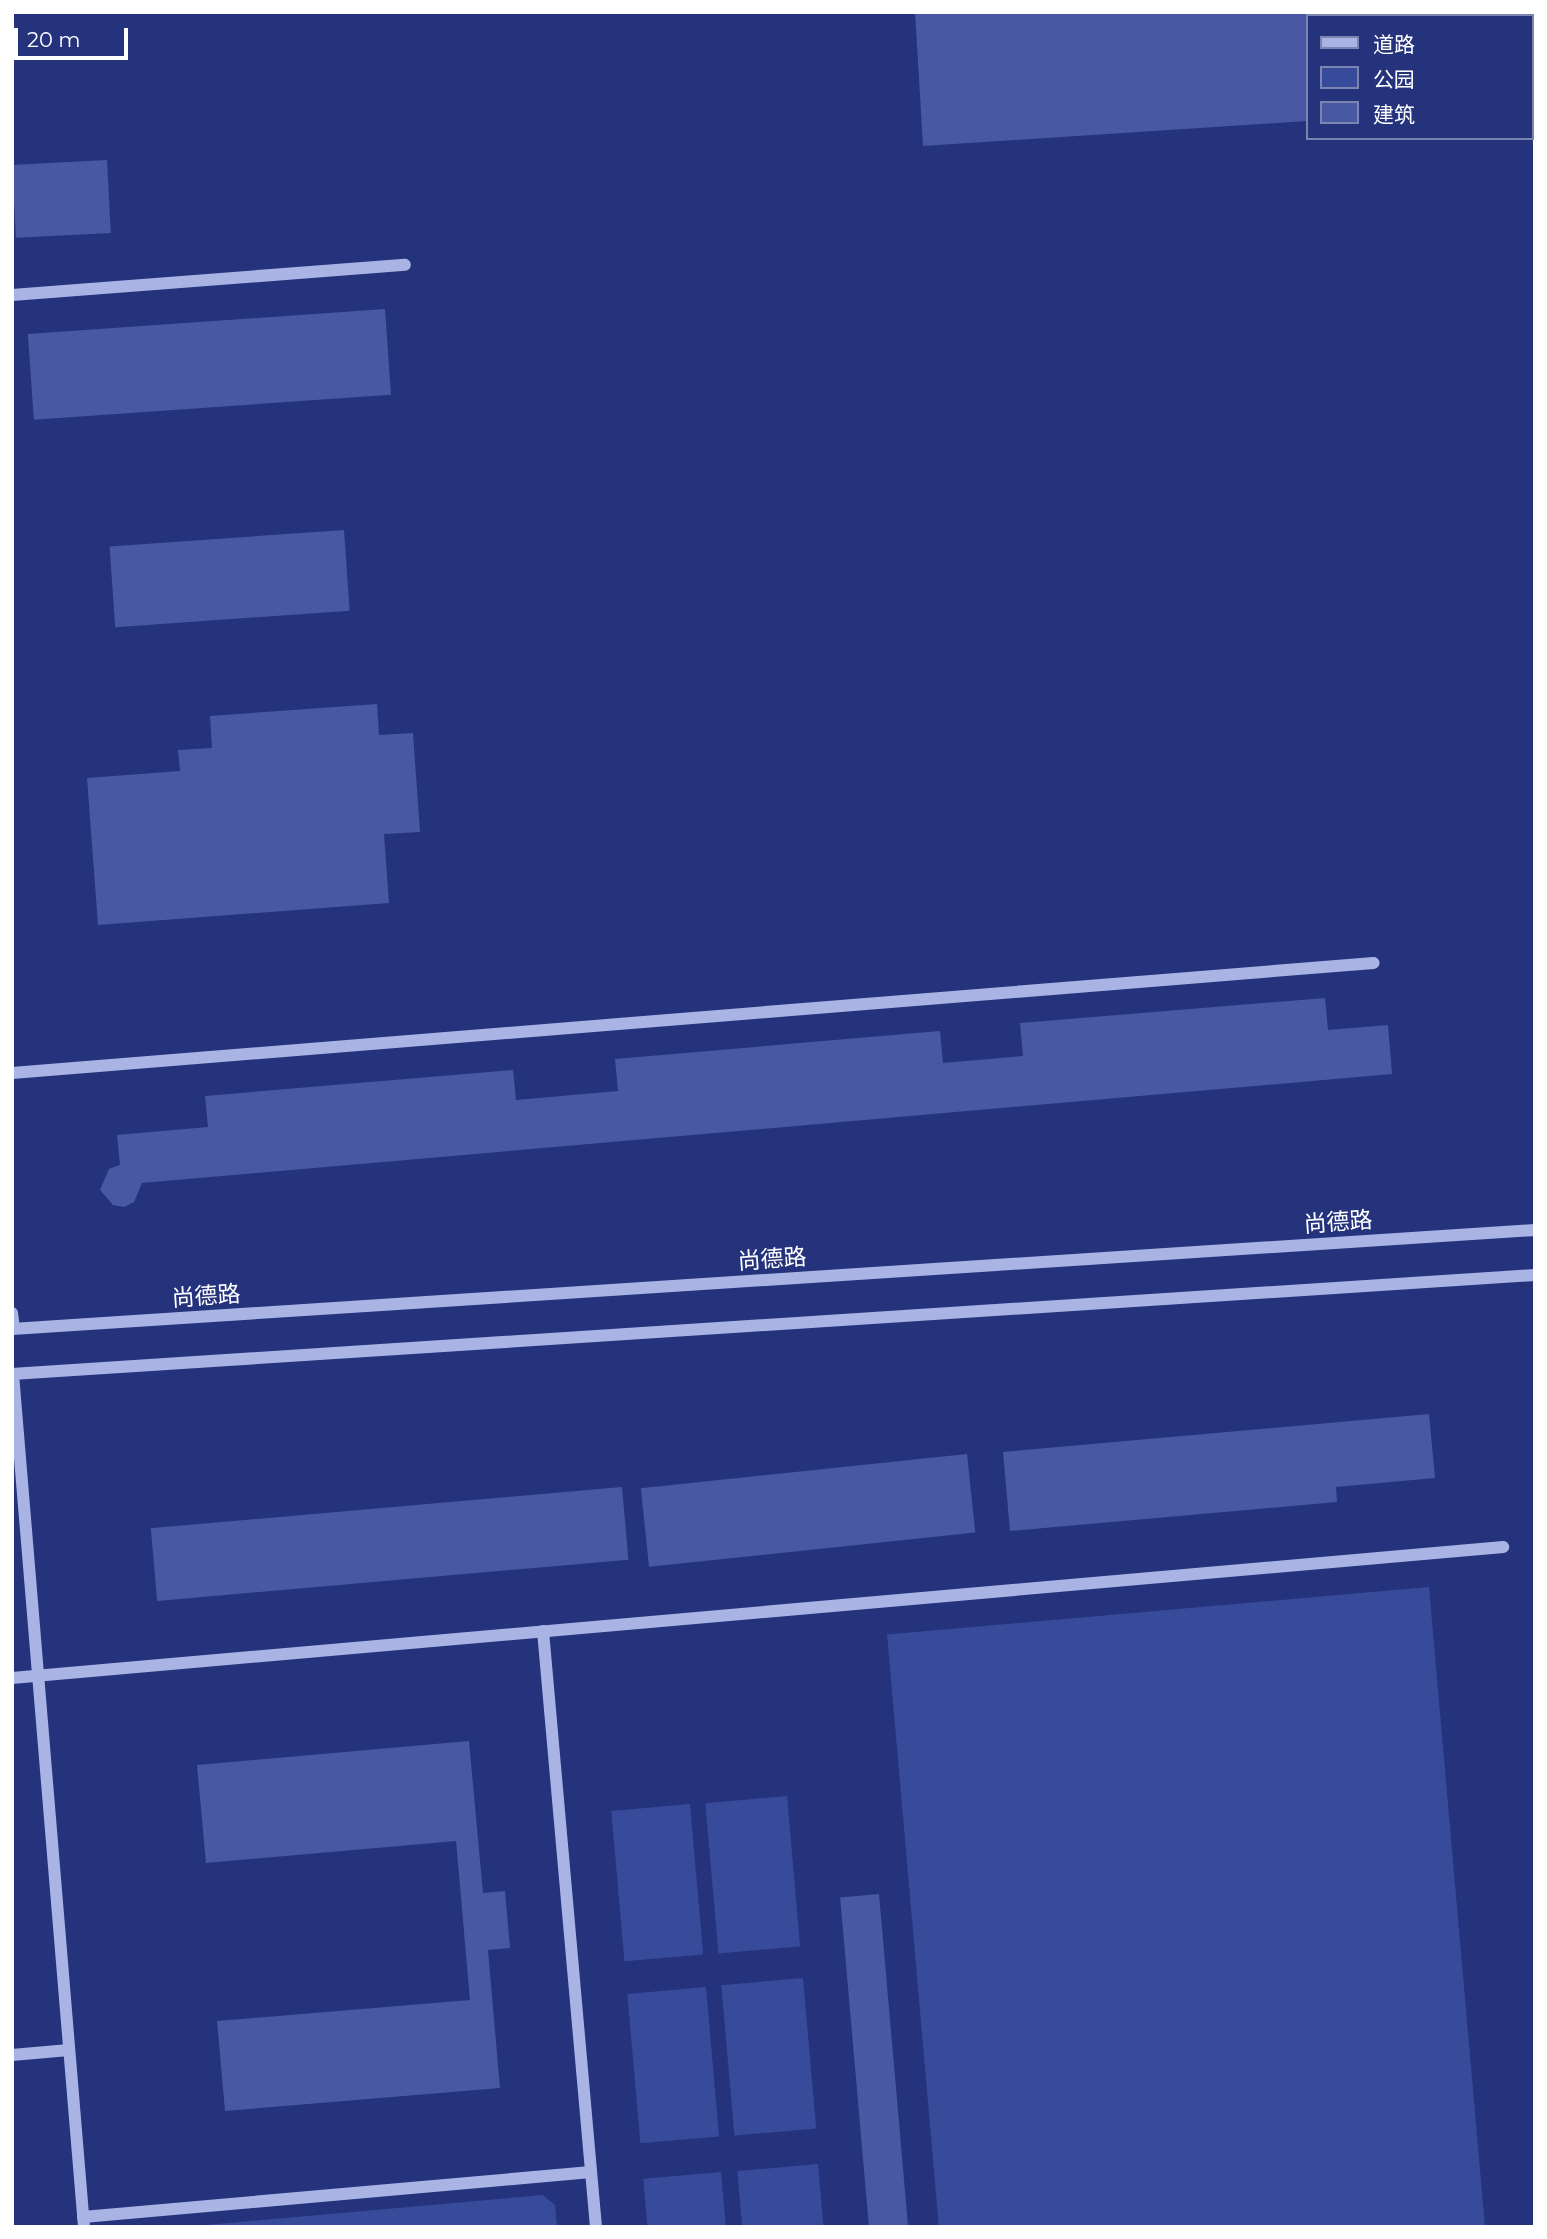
<!DOCTYPE html>
<html>
<head>
<meta charset="utf-8">
<style>
	body { margin:0 }
	#map { position:relative; width:1547px; height:2239px; overflow:hidden; background:#25337d; font-family:Montserrat,"Noto Sans SC",sans-serif }
	div>[style] { position:absolute }
	.green>* { inset:0; background:#384a9a; transform-origin:0 0 }
	.building>* { inset:0; background:#4958a3; transform-origin:0 0 }
	.minor>* { height:12px; margin:-6px; padding:0 6px; transform-origin:6px; border-radius:6px; background:#a9b4e5 }
	span { translate:-50% -50%; white-space:nowrap; text-align:center; line-height:1.15; -webkit-text-stroke:6px #25337d; paint-order:stroke }
	.street-label { font-size:23px; color:#fff }
	.frame { position:absolute; inset:0; border:14px solid #fff; pointer-events:none }
	.legend { position:absolute; left:1306px; top:14px; width:228px; height:126px; box-sizing:border-box; background:#25337d; border:2px solid #7c85b1; margin:0; padding:9px 12px; list-style:none; font-size:21px; color:#fff }
	.legend li { display:flex; align-items:center; gap:14px; height:35px }
	.legend b { width:35px; border:2px solid #7c85b1 }
	.scale { position:absolute; left:14px; top:28px; width:114px; height:32px; box-sizing:border-box; border:4px solid #fff; border-top:0; padding-left:9px; font-size:21px; line-height:24px; white-space:nowrap; color:#fff; -webkit-text-stroke:5px #25337d; paint-order:stroke }
</style>
</head>
<body>
<div id="map">
	<div class="green">
		<div style="left:1429px;top:1587px;width:643px;height:544px;rotate:85deg"></div>
		<div style="left:787px;top:1796px;width:151px;height:82px;rotate:85deg"></div>
		<div style="left:690px;top:1804px;width:151px;height:79px;rotate:85deg"></div>
		<div style="left:803px;top:1978px;width:151px;height:82px;rotate:85deg"></div>
		<div style="left:706px;top:1987px;width:150px;height:79px;rotate:85deg"></div>
		<div style="left:818px;top:2164px;width:63px;height:81px;rotate:85deg"></div>
		<div style="left:721px;top:2172px;width:55px;height:78px;rotate:85deg"></div>
		<div style="clip-path:polygon(543px 2195px,555px 2205px,557px 2227px,184px 2227px)"></div>
	</div>
	<div class="building">
		<div style="clip-path:polygon(915px 12px,1535px 12px,1535px 106px,1531px 16px,1307px 16px,1307px 121px,923px 146px)"></div>
		<div style="left:107px;top:160px;width:73px;height:95px;rotate:87deg"></div>
		<div style="left:385px;top:309px;width:86px;height:358px;rotate:86deg"></div>
		<div style="left:344px;top:530px;width:81px;height:235px;rotate:86deg"></div>
		<div style="clip-path:polygon(377px 704px,379px 735px,413px 733px,420px 832px,384px 834px,389px 903px,98px 925px,87px 778px,180px 771px,178px 750px,212px 748px,210px 716px)"></div>
		<div style="clip-path:polygon(1325px 998px,1328px 1030px,1388px 1025px,1392px 1074px,142px 1183px,134px 1202px,124px 1207px,113px 1205px,100px 1190px,109px 1169px,120px 1165px,117px 1135px,208px 1127px,205px 1096px,513px 1070px,516px 1100px,618px 1091px,615px 1059px,940px 1031px,943px 1063px,1023px 1056px,1020px 1023px)"></div>
		<div style="clip-path:polygon(1429px 1414px,1435px 1478px,1336px 1487px,1337px 1502px,1010px 1531px,1003px 1452px)"></div>
		<div style="left:967px;top:1454px;width:79px;height:328px;rotate:84deg"></div>
		<div style="left:622px;top:1487px;width:73px;height:473px;rotate:85deg"></div>
		<div style="clip-path:polygon(469px 1741px,483px 1893px,505px 1891px,510px 1948px,488px 1950px,500px 2088px,225px 2111px,217px 2021px,470px 2000px,456px 1841px,206px 1863px,197px 1765px)"></div>
		<div style="left:879px;top:1894px;width:334px;height:39px;rotate:85deg"></div>
	</div>
	<div class="minor">
		<div style="left:12px;top:295px;width:394px;rotate:-4.4deg"></div>
		<div style="left:12px;top:1073px;width:1366px;rotate:-4.62deg"></div>
		<div style="left:12px;top:1313px;width:16px;rotate:83deg"></div>
		<div style="left:12px;top:1329px;width:1526px;rotate:-3.72deg"></div>
		<div style="left:12px;top:1374px;width:1526px;rotate:-3.72deg"></div>
		<div style="left:13px;top:1374px;width:856px;rotate:85.24deg"></div>
		<div style="left:543px;top:1631px;width:598px;rotate:84.92deg"></div>
		<div style="left:12px;top:1678px;width:1497px;rotate:-5.02deg"></div>
		<div style="left:12px;top:2055px;width:57px;rotate:-5deg"></div>
		<div style="left:83px;top:2217px;width:510px;rotate:-5.06deg"></div>
	</div>
	<div class="street-label">
		<span style="left:1338px;top:1222px;rotate:-4deg">尚德路</span>
		<span style="left:772px;top:1259px;rotate:-4deg">尚德路</span>
		<span style="left:206px;top:1296px;rotate:-4deg">尚德路</span>
	</div>
	<div class="frame"></div>
	<ul class="legend">
	<li><b style="height:9px;background:#a9b4e5"></b>道路</li>
	<li><b style="height:19px;background:#384a9a"></b>公园</li>
	<li><b style="height:19px;background:#4958a3"></b>建筑</li>
	</ul>
	<div class="scale">20 m</div>
</div>
</body>
</html>
